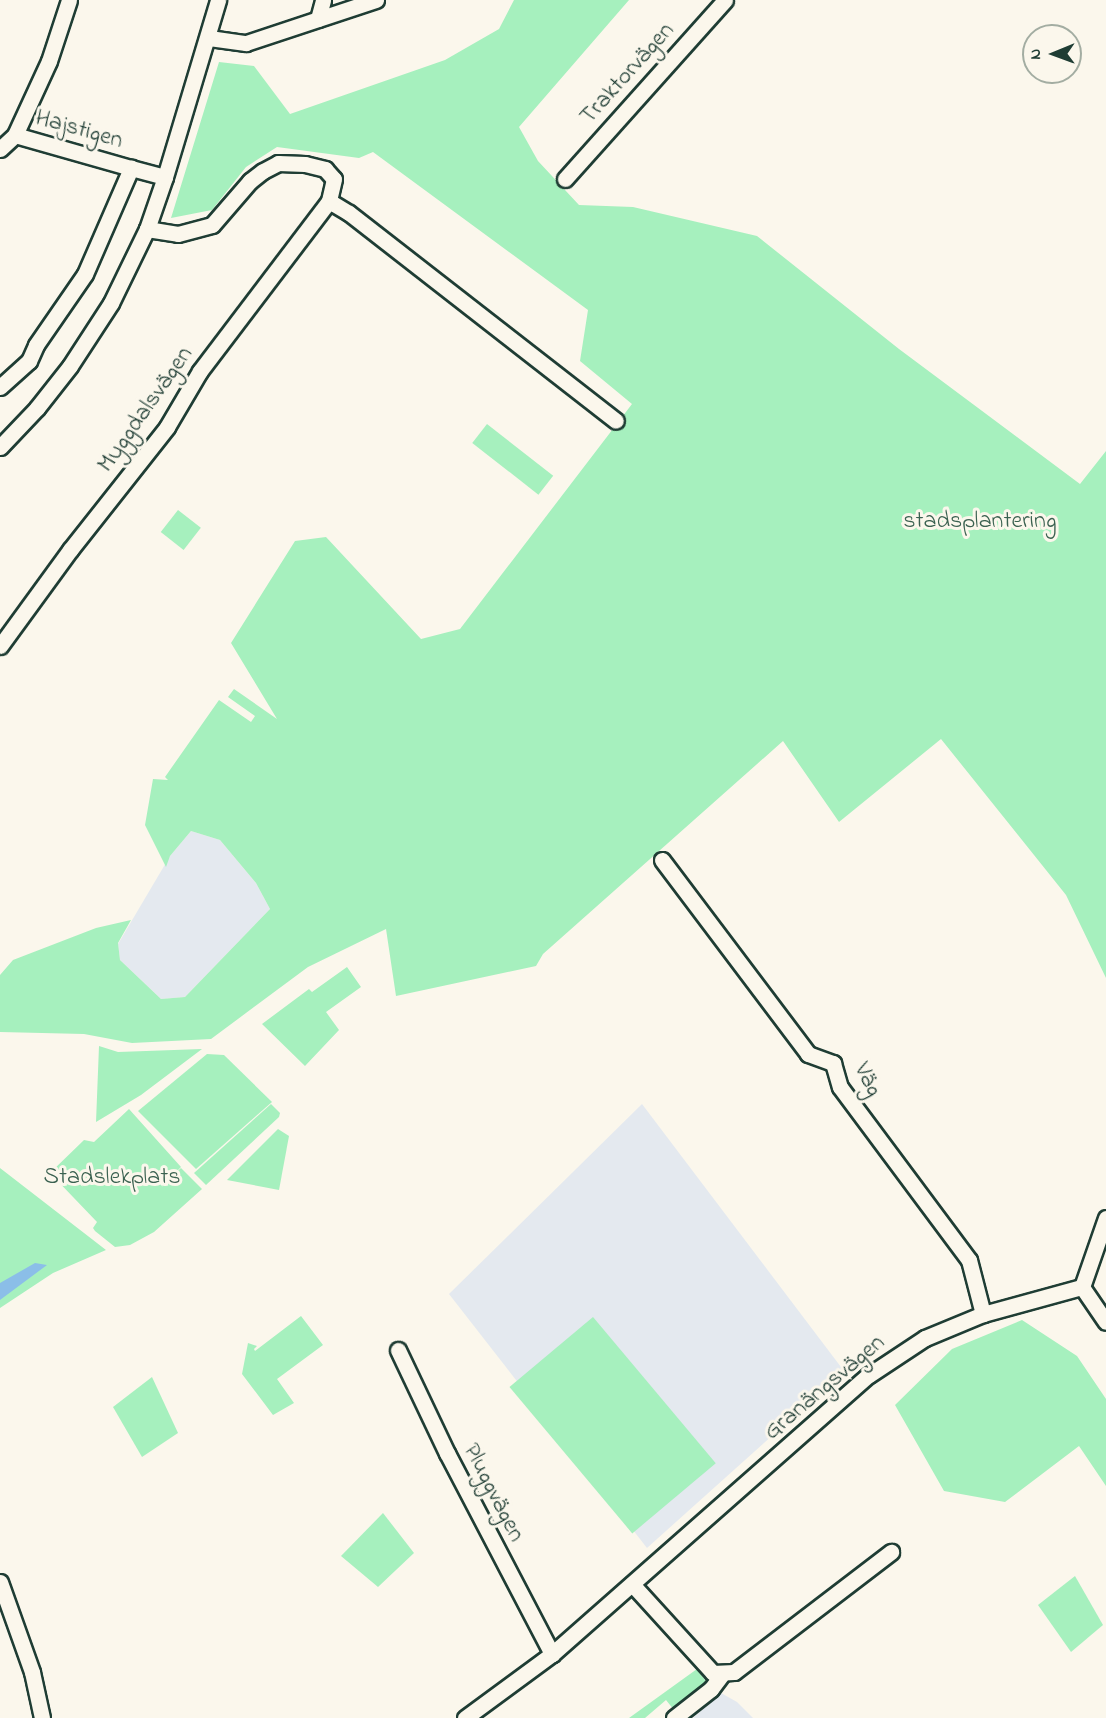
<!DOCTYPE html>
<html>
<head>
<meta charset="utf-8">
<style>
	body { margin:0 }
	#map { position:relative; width:1106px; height:1718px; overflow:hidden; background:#fbf7ec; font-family:"Indie Flower",sans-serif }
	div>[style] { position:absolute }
	.built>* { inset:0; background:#e4e9ef }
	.green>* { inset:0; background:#a6f0be; transform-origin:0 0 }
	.water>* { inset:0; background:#8bbee8 }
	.roads { filter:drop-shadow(2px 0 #1f3d34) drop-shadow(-2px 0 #1f3d34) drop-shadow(0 2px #1f3d34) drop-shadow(0 -2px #1f3d34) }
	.minor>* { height:15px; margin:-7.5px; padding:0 7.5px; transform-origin:7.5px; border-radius:7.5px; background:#fbf7ec }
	span { translate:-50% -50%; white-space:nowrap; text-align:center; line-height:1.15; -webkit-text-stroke:6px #fbf7ec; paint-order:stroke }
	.street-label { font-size:24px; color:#1f3d34 }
	.park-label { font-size:24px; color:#3a6150 }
	.north { position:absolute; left:1022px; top:24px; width:60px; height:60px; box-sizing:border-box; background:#fbf7ec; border:2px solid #a3ada2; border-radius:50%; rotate:269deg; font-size:16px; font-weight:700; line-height:24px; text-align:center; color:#1f3d34 }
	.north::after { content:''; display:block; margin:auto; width:21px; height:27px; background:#1f3d34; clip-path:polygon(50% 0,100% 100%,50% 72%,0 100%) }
</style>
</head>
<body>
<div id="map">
	<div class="built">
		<div style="clip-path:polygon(191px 831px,220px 840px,256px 883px,270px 909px,185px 997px,161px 999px,120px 960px,118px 944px,170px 856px)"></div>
		<div style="clip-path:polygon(642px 1104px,844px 1371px,647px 1548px,449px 1294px)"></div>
		<div style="clip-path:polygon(721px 1693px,737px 1702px,753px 1718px,693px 1718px)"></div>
	</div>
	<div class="green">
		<div style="clip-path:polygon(514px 0,629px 0,519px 127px,538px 161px,579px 205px,633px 207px,757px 236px,899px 349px,1080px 484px,1106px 451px,1106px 978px,1066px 895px,941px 739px,839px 822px,783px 741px,543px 954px,536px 966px,396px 996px,386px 929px,308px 967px,211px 1039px,132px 1043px,84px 1034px,0 1032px,0 975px,13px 960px,96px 928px,131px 920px,118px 943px,120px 960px,161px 999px,185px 997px,270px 909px,256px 883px,220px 840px,191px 831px,170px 856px,166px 867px,145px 825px,153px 779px,168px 780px,165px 777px,219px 700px,251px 722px,255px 716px,228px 697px,234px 689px,277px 719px,231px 643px,295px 541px,326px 537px,421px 639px,460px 629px,632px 404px,580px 361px,588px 310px,373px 152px,359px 158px,277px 147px,246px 167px,212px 210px,171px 218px,219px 62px,254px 66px,290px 114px,445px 60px,499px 29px)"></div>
		<div style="left:487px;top:424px;width:84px;height:24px;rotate:38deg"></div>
		<div style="left:178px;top:510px;width:29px;height:28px;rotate:38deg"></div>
		<div style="clip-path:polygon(347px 967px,361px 987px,326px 1012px,339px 1030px,305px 1066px,262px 1024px,309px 989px,312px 992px)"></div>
		<div style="clip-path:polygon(99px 1046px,118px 1052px,202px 1049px,141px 1095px,96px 1122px)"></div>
		<div style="clip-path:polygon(207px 1054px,224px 1055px,272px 1102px,196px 1169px,138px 1111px)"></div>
		<div style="clip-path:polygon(271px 1104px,280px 1113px,279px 1117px,206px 1185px,194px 1173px)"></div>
		<div style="clip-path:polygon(129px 1109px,181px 1167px,170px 1178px,181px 1168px,202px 1189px,154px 1232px,130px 1245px,115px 1247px,95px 1231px,93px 1228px,97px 1222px,50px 1173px,84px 1140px,94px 1142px)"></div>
		<div style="clip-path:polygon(278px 1129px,289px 1136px,279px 1190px,227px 1180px)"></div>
		<div style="clip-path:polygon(0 1168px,106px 1250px,53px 1273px,0 1308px)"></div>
		<div style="clip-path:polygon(301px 1316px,323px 1345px,277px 1379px,294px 1403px,273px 1415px,242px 1374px,248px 1343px,257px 1346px,254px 1349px,255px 1351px)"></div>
		<div style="left:593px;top:1317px;width:191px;height:109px;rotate:50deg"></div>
		<div style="clip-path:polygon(1022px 1320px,1077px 1356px,1106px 1399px,1106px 1486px,1079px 1446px,1005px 1502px,944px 1491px,895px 1405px,952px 1349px)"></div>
		<div style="clip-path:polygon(152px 1377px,178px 1433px,142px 1457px,113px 1407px)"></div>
		<div style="clip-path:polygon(383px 1513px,414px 1553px,378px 1587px,341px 1556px)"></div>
		<div style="clip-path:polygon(1075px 1576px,1103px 1625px,1071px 1652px,1038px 1605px)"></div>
		<div style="clip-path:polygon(697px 1669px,708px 1684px,674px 1710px,666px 1700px,645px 1718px,629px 1718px)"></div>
	</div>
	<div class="water">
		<div style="clip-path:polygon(35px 1263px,47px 1265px,0 1300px,0 1283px)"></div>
	</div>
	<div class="roads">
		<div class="minor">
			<div style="left:318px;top:19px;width:20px;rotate:-75deg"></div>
			<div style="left:209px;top:38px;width:37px;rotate:8deg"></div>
			<div style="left:246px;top:43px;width:137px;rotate:-18.3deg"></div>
			<div style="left:15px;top:135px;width:121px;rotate:15.9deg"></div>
			<div style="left:0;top:149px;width:21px;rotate:-43deg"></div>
			<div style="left:15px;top:135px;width:81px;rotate:-65.3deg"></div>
			<div style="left:49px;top:61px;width:64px;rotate:-71.8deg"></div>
			<div style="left:565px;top:179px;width:240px;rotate:-48.2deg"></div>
			<div style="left:147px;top:229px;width:31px;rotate:9deg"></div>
			<div style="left:178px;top:234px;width:35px;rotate:-15deg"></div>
			<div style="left:212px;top:225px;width:58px;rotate:-49.2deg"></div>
			<div style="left:250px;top:181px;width:16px;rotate:-38deg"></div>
			<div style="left:263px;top:171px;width:17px;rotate:-28deg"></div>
			<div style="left:278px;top:163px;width:27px;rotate:2deg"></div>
			<div style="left:305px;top:164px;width:21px;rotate:14deg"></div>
			<div style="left:325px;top:169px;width:13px;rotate:48deg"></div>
			<div style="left:334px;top:179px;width:23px;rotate:103deg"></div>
			<div style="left:329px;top:201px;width:23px;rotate:31deg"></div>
			<div style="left:349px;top:213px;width:338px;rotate:37.9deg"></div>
			<div style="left:0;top:387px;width:39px;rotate:-42deg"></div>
			<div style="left:29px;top:361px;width:17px;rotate:-66deg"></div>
			<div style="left:36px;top:345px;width:86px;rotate:-55.4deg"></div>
			<div style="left:85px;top:274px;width:116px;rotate:-66.5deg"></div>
			<div style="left:131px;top:168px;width:35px;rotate:15deg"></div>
			<div style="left:0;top:447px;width:54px;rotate:-46.5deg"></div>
			<div style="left:37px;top:408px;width:53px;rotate:-51.8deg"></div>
			<div style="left:70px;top:366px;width:75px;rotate:-56.9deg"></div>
			<div style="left:111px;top:303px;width:82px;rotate:-64.1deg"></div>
			<div style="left:147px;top:229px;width:55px;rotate:-70.9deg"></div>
			<div style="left:165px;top:177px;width:185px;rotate:-73.3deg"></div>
			<div style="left:0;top:646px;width:119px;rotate:-53.9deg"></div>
			<div style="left:70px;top:550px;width:157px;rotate:-51.7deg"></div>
			<div style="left:167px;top:427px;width:65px;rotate:-59.5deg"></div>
			<div style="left:200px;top:371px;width:213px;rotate:-52.8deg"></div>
			<div style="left:662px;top:860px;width:243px;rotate:53deg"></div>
			<div style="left:808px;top:1054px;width:27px;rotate:20deg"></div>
			<div style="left:833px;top:1063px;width:25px;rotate:74deg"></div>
			<div style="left:840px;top:1087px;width:216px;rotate:53.3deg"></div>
			<div style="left:969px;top:1260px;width:56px;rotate:75.5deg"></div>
			<div style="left:1082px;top:1287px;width:73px;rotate:-70.8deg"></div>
			<div style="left:1082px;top:1287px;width:42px;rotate:55.6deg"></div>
			<div style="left:398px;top:1350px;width:114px;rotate:64.6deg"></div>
			<div style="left:447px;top:1453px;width:227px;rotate:62.4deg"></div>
			<div style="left:0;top:1582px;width:96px;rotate:70.4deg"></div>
			<div style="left:32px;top:1672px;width:47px;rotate:77.7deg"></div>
			<div style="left:632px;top:1584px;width:120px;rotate:47.7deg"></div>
			<div style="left:713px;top:1673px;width:21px;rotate:-3deg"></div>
			<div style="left:734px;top:1672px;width:198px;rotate:-37.4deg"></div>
			<div style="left:465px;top:1718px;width:108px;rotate:-36.3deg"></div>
			<div style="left:552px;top:1654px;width:422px;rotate:-41.4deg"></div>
			<div style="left:869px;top:1375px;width:67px;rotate:-33.5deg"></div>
			<div style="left:925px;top:1338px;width:63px;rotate:-22.5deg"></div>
			<div style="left:983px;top:1314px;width:103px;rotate:-15.3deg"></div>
			<div style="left:674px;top:1718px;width:47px;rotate:-38.1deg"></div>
			<div style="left:711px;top:1689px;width:20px;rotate:-53deg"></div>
		</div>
	</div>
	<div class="street-label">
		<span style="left:628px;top:74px;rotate:-48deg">Traktorvägen</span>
		<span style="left:79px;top:130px;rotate:16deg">Hajstigen</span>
		<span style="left:146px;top:410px;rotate:-55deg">Myggdalsvägen</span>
		<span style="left:867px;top:1080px;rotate:62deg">Väg</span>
		<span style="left:825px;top:1388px;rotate:-40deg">Granängsvägen</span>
		<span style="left:493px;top:1493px;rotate:63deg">Pluggvägen</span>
	</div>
	<div class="park-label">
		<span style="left:980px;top:522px">stadsplantering</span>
		<span style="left:112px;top:1178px">Stadslekplats</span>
	</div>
	<div class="north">N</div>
</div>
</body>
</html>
